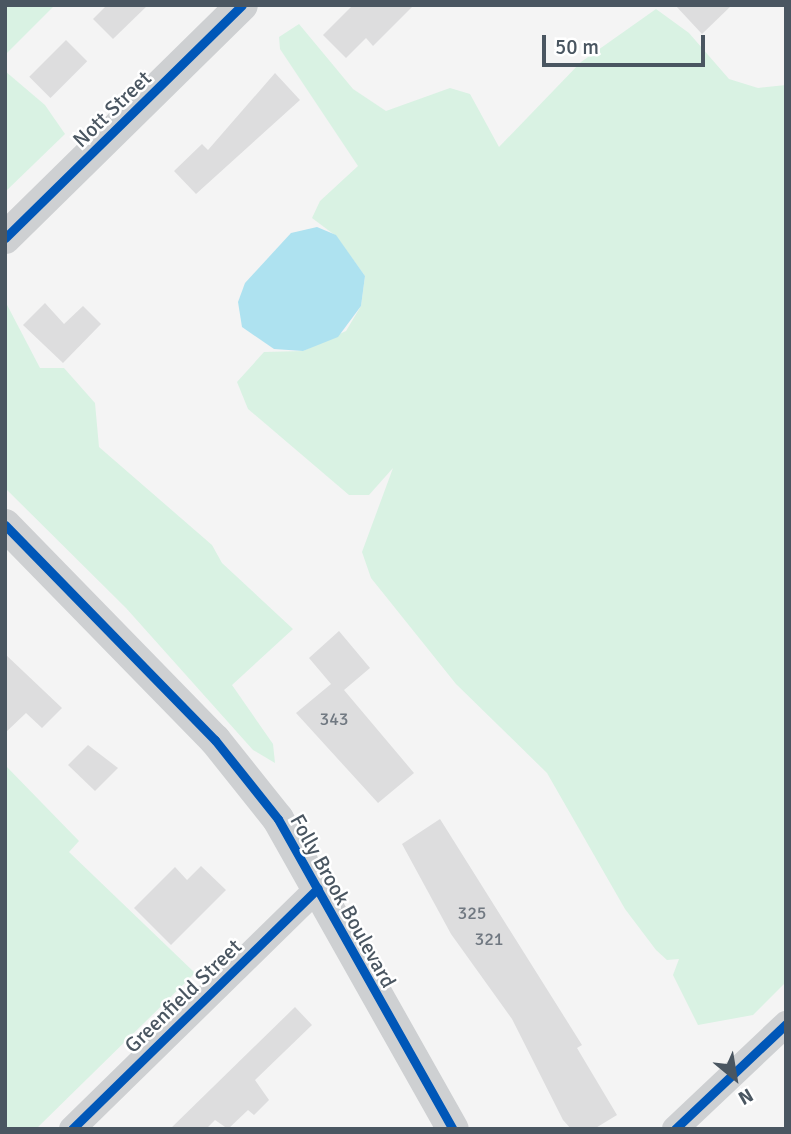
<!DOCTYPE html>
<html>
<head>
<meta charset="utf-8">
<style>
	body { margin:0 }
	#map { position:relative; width:791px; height:1134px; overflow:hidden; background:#f4f4f4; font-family:Signika,sans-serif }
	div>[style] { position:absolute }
	.green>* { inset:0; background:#d9f2e3 }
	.water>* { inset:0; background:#aee2f0 }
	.building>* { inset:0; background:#ddddde; transform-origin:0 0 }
	.minor>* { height:26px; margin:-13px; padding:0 13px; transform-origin:13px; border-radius:13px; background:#ced0d2 }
	.tertiary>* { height:32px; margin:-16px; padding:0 16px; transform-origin:16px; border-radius:16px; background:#ced0d2 }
	.cycleway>* { height:9px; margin:-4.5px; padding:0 4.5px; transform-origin:4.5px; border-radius:4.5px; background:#0057b8 }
	span { translate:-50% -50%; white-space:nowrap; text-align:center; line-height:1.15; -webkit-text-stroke:5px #fff; paint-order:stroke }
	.number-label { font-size:18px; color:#707881 }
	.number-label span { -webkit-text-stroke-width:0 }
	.street-label { font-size:21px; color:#4a5661 }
	.frame { position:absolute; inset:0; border:7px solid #4a5661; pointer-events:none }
	.north { position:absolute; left:700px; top:1043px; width:70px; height:70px; -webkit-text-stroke:5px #fff; paint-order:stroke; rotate:150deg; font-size:19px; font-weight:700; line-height:28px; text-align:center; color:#4a5661 }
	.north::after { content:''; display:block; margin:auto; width:24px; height:32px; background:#4a5661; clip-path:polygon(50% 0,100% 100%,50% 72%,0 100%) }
	.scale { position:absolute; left:542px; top:35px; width:163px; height:32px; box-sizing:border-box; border:4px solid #4a5661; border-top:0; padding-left:9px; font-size:21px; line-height:24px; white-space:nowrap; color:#4a5661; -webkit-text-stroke:5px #fff; paint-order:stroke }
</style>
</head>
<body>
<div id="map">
	<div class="green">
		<div style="clip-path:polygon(5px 5px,55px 5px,5px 55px)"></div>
		<div style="clip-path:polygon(656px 9px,689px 33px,729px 79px,758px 88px,786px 85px,786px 982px,753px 1015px,698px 1025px,673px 975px,679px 959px,667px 960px,656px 950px,625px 909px,547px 773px,456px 684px,371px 578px,362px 552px,393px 468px,369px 495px,349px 495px,248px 409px,237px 382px,264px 352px,303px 351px,346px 331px,361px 306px,365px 276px,336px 236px,312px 218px,320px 201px,358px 166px,280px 49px,279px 37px,299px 24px,353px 89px,386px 111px,450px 88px,470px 94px,499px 147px,581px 62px)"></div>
		<div style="clip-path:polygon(5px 71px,45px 105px,65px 134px,5px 192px)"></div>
		<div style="clip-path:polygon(5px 301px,40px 368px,64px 368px,95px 403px,99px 447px,212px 545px,222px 563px,293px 629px,232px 685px,273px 744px,275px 763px,253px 750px,126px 608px,5px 488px)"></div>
		<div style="clip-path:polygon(5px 765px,79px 841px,69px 852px,195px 973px,36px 1129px,5px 1129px)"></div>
	</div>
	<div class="water">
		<div style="clip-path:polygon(317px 227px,336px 235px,365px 276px,361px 306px,338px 337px,303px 351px,274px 349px,242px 327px,238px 302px,245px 283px,291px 233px)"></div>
	</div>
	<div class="building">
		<div style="clip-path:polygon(107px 5px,148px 5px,113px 39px,93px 19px)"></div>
		<div style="clip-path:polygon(353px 5px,414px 5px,373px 46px,366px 38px,346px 58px,323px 35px)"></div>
		<div style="clip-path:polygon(675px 5px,732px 5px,702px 34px)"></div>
		<div style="left:66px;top:40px;width:30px;height:52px;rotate:45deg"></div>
		<div style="clip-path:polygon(275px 73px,300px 100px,196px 194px,174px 171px,202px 144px,208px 150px)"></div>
		<div style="clip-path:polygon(45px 303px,64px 324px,83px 306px,101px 324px,63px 363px,23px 325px)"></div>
		<div style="clip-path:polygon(339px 631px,370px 668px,344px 690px,414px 773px,378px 803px,296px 713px,331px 684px,309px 658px)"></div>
		<div style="clip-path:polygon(5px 654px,62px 708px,42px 728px,26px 713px,5px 733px)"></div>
		<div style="clip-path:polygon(88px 745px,118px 768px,95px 791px,68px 765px)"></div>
		<div style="clip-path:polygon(440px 819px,582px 1045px,577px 1048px,617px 1115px,594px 1129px,571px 1129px,563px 1120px,512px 1019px,451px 934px,402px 844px)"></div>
		<div style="clip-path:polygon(201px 866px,226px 890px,171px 945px,134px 908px,175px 867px,187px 880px)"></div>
		<div style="clip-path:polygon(295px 1007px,312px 1025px,255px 1080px,269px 1100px,254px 1115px,248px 1110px,228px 1129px,215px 1120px,206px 1129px,170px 1129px)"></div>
	</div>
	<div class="minor">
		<div style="left:72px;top:1129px;width:344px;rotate:-44.4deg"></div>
		<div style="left:675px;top:1129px;width:153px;rotate:-43.4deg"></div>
	</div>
	<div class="tertiary">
		<div style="left:5px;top:238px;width:332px;rotate:-44.5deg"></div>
		<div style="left:5px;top:525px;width:301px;rotate:45.7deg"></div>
		<div style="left:215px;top:740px;width:101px;rotate:51.4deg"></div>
		<div style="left:278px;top:819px;width:356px;rotate:60.6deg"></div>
	</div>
	<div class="cycleway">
		<div style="left:5px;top:238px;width:332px;rotate:-44.5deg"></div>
		<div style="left:5px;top:525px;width:301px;rotate:45.7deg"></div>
		<div style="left:215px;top:740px;width:101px;rotate:51.4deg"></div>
		<div style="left:278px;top:819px;width:356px;rotate:60.6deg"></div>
		<div style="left:72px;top:1129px;width:344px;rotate:-44.4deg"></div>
		<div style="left:675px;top:1129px;width:153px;rotate:-43.4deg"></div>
	</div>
	<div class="number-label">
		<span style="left:334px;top:719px">343</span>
		<span style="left:472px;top:913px">325</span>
		<span style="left:489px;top:939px">321</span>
	</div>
	<div class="street-label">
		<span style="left:112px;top:109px;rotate:-44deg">Nott Street</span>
		<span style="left:343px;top:901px;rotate:61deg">Folly Brook Boulevard</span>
		<span style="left:183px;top:996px;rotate:-44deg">Greenfield Street</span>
	</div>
	<div class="frame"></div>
	<div class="north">N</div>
	<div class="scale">50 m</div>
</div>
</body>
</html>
